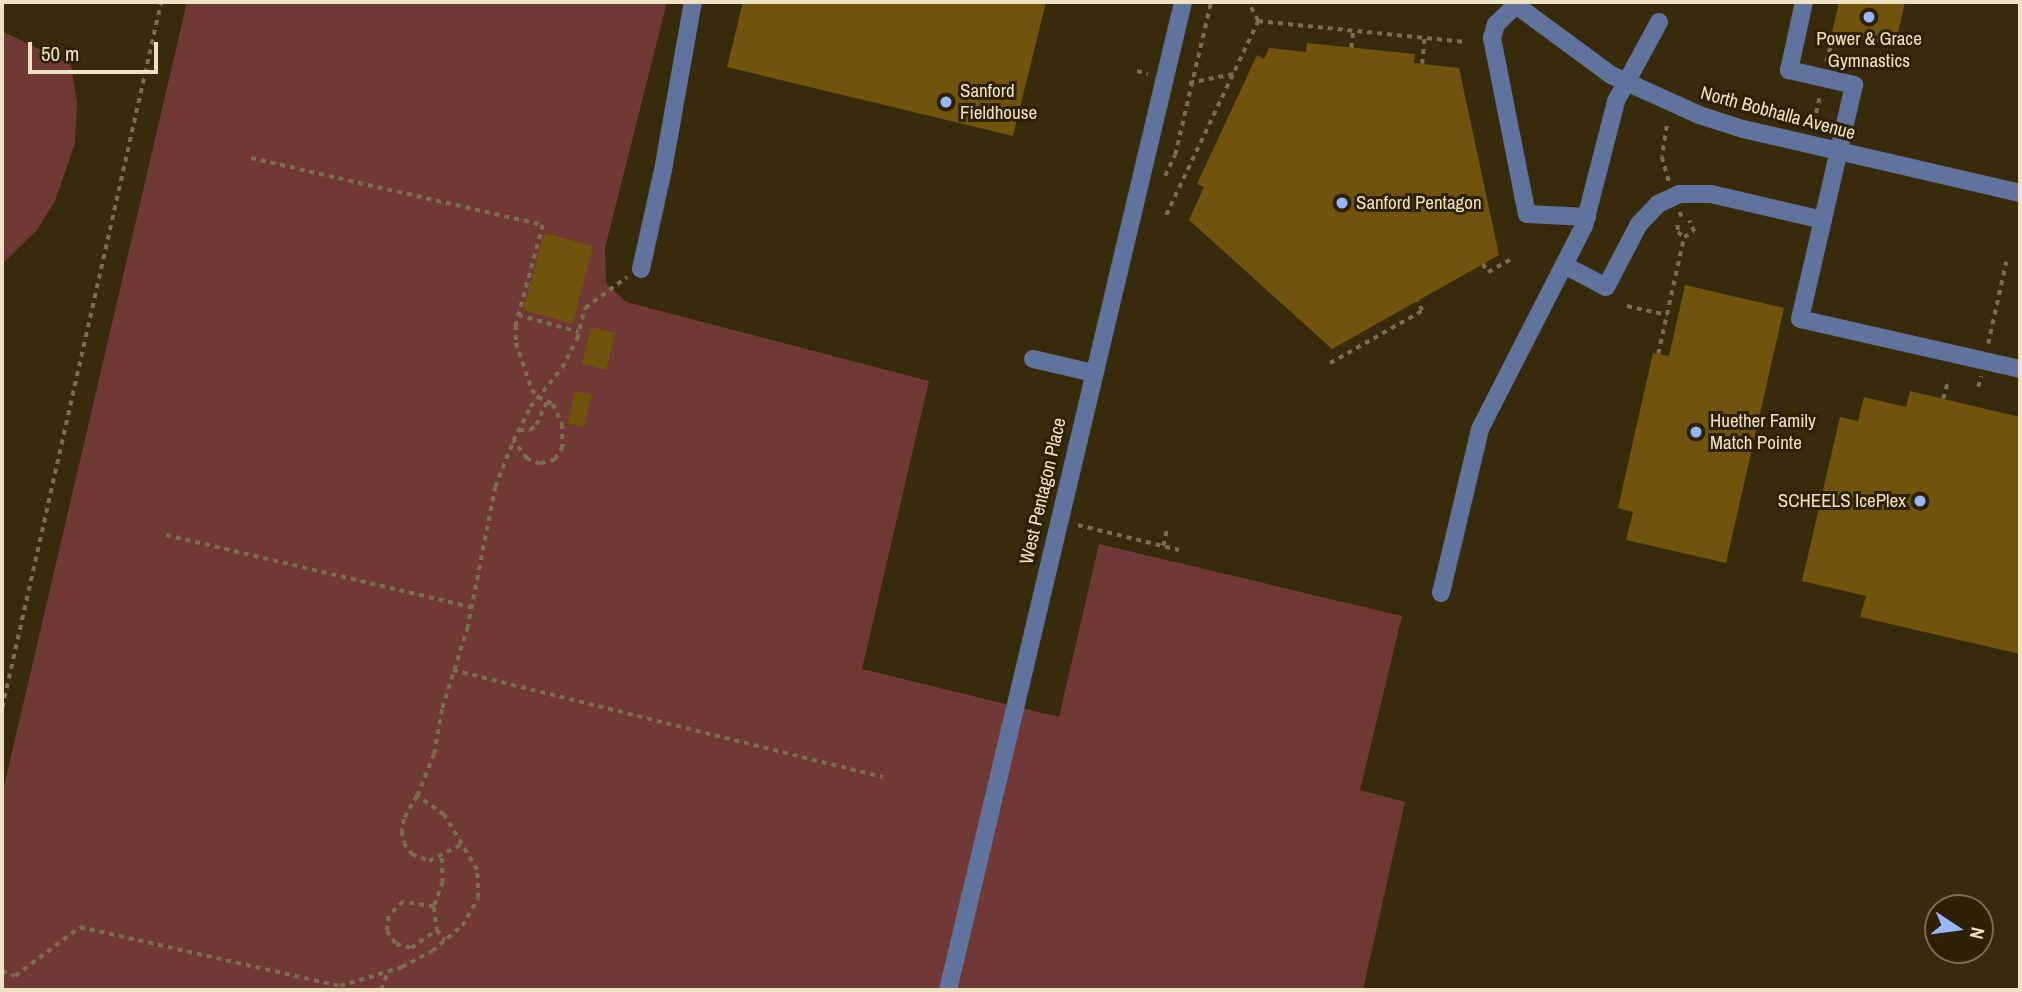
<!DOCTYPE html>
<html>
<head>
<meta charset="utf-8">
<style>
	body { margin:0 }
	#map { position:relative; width:2022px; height:992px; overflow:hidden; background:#382b0c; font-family:"Archivo Narrow",sans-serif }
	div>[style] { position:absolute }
	.green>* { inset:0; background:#713936 }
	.building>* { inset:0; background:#70540c; transform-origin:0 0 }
	.path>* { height:3.5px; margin-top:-1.75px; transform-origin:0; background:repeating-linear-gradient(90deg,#7b6d4f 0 5px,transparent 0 10px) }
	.minor>* { height:18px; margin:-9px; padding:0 9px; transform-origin:9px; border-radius:9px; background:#60739c }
	.dots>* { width:19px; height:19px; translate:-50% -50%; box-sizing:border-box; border:4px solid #2e2103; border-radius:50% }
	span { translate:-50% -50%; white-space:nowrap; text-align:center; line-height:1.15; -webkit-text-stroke:6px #2e2103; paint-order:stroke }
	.poi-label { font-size:19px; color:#efe1c4 }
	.left { translate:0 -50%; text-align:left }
	.right { translate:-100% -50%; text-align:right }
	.street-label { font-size:19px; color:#efe1c4 }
	.frame { position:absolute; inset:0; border:4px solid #efe1c4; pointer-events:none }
	.north { position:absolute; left:1924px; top:894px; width:70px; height:70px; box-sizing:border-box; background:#2e2103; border:2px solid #7b6e50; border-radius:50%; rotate:103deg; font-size:19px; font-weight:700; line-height:28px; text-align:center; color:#efe1c4 }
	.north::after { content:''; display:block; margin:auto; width:24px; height:32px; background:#96b6fd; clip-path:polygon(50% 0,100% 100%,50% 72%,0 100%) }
	.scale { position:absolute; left:28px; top:42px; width:130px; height:32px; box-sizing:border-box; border:4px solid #efe1c4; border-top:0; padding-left:9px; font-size:21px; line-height:24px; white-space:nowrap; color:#efe1c4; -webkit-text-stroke:5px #2e2103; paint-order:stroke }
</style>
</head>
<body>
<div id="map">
	<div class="green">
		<div style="clip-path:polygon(187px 2px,667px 2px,605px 248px,606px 283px,626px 302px,929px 381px,862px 669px,1059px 717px,1099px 544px,1402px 616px,1360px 790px,1405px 802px,1363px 990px,2px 990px,2px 795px)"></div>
		<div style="clip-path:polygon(2px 31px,71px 65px,77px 102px,75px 143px,55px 201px,37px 230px,2px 264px)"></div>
	</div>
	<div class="building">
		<div style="clip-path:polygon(743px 2px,1046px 2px,1013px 136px,727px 67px)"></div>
		<div style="clip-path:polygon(1839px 2px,1905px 2px,1895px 46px,1832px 32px)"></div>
		<div style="clip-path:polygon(1307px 43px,1415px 54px,1414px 63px,1459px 68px,1499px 255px,1332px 349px,1189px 220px,1204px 187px,1197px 184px,1257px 55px,1264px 59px,1269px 48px,1306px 52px)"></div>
		<div style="left:544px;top:233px;width:51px;height:80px;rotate:15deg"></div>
		<div style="clip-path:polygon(1685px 285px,1784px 308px,1726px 563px,1626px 540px,1633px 512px,1618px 508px,1653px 353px,1669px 356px)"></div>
		<div style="left:591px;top:327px;width:25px;height:38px;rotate:14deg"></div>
		<div style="left:575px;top:391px;width:17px;height:33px;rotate:13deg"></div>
		<div style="clip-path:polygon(1910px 391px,2020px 417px,2020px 654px,1860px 617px,1866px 596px,1802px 581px,1840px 417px,1858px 421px,1864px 397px,1906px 407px)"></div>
	</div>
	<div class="path">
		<div style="left:1258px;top:21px;width:206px;rotate:5.8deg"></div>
		<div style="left:1351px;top:48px;width:17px;rotate:-83deg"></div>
		<div style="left:1826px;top:62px;width:15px;rotate:-74deg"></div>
		<div style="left:1422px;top:64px;width:25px;rotate:-85deg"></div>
		<div style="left:1137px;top:71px;width:11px;rotate:15deg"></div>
		<div style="left:1189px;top:83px;width:45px;rotate:-11.6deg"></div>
		<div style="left:1814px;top:123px;width:30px;rotate:-78deg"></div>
		<div style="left:1667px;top:126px;width:31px;rotate:99deg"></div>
		<div style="left:1662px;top:157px;width:25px;rotate:74deg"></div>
		<div style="left:251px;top:158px;width:300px;rotate:12.9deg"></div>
		<div style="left:543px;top:225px;width:104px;rotate:105.1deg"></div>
		<div style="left:516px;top:325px;width:18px;rotate:90deg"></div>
		<div style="left:516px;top:343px;width:50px;rotate:71.2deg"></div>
		<div style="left:532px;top:390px;width:9px;rotate:49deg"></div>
		<div style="left:538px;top:397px;width:17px;rotate:25deg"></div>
		<div style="left:553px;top:404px;width:22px;rotate:66deg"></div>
		<div style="left:562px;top:424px;width:23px;rotate:88deg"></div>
		<div style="left:563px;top:447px;width:15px;rotate:122deg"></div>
		<div style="left:555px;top:460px;width:16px;rotate:165deg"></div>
		<div style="left:540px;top:464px;width:14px;rotate:-159deg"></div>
		<div style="left:527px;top:459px;width:23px;rotate:-128deg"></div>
		<div style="left:1165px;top:176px;width:23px;rotate:-65deg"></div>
		<div style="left:1175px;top:155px;width:157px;rotate:-76.8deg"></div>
		<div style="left:1680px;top:212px;width:10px;rotate:73deg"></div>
		<div style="left:1166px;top:215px;width:215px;rotate:-64.6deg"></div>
		<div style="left:1258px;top:21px;width:21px;rotate:-118deg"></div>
		<div style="left:1678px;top:225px;width:7px;rotate:90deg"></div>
		<div style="left:1678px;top:232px;width:8px;rotate:40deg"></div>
		<div style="left:1684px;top:237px;width:11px;rotate:-27deg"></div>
		<div style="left:1694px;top:232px;width:12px;rotate:-114deg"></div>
		<div style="left:1483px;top:264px;width:9px;rotate:58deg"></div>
		<div style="left:1488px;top:272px;width:25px;rotate:-29deg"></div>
		<div style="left:1627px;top:306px;width:41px;rotate:12.7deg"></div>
		<div style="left:518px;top:315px;width:63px;rotate:15.6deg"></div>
		<div style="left:1988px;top:344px;width:84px;rotate:-77.6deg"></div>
		<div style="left:1658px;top:354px;width:120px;rotate:-77.5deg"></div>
		<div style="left:1330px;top:363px;width:106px;rotate:-29.5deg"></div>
		<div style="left:1422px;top:311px;width:11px;rotate:-117deg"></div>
		<div style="left:1978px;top:387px;width:11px;rotate:-75deg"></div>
		<div style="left:1943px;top:399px;width:20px;rotate:-75deg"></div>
		<div style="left:519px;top:430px;width:11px"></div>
		<div style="left:530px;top:430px;width:8px;rotate:-40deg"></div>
		<div style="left:536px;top:425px;width:26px;rotate:-65deg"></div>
		<div style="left:1078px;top:525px;width:104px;rotate:13.9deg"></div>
		<div style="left:166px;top:535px;width:313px;rotate:13.3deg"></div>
		<div style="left:1163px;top:546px;width:17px;rotate:-77deg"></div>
		<div style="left:453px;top:670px;width:443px;rotate:14deg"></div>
		<div style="left:2px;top:708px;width:724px;rotate:-77.31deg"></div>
		<div style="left:417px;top:796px;width:26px;rotate:119deg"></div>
		<div style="left:404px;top:819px;width:12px;rotate:99deg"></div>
		<div style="left:402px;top:831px;width:12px;rotate:81deg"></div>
		<div style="left:404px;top:843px;width:14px;rotate:54deg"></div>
		<div style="left:412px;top:854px;width:18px;rotate:22deg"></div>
		<div style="left:429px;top:861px;width:38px;rotate:-27deg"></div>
		<div style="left:442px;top:858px;width:24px;rotate:88deg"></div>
		<div style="left:443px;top:882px;width:27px;rotate:110deg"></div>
		<div style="left:434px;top:907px;width:23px;rotate:83deg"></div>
		<div style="left:437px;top:930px;width:13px;rotate:51deg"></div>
		<div style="left:434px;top:907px;width:31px;rotate:-171deg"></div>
		<div style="left:403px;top:902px;width:20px;rotate:135deg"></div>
		<div style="left:389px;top:916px;width:15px;rotate:98deg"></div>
		<div style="left:387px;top:931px;width:16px;rotate:55deg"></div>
		<div style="left:396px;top:944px;width:16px;rotate:15deg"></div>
		<div style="left:411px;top:948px;width:32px;rotate:-35deg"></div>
		<div style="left:2px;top:971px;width:14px;rotate:21deg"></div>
		<div style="left:15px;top:976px;width:81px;rotate:-37deg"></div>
		<div style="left:80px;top:927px;width:267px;rotate:12.8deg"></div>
		<div style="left:340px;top:986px;width:65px;rotate:-17deg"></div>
		<div style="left:402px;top:967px;width:34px;rotate:-28deg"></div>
		<div style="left:432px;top:951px;width:39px;rotate:-40deg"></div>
		<div style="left:462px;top:926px;width:32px;rotate:-60deg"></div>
		<div style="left:478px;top:898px;width:28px;rotate:-92deg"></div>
		<div style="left:477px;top:870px;width:64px;rotate:-121deg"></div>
		<div style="left:444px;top:815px;width:33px;rotate:-145deg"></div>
		<div style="left:417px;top:796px;width:45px;rotate:-68deg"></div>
		<div style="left:434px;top:754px;width:47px;rotate:-80.1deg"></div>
		<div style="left:442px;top:708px;width:83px;rotate:-72.4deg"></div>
		<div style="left:467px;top:629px;width:145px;rotate:-78.8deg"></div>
		<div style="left:495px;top:487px;width:49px;rotate:-68.6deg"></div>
		<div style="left:513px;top:441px;width:38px;rotate:-63deg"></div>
		<div style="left:530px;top:407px;width:50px;rotate:-50.6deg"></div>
		<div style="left:562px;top:368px;width:33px;rotate:-63deg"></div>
		<div style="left:577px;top:339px;width:32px;rotate:-76deg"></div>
		<div style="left:585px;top:308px;width:52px;rotate:-36.4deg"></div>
		<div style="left:381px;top:990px;width:20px;rotate:-70deg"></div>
	</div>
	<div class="minor">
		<div style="left:1512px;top:2px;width:123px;rotate:36.4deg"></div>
		<div style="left:1611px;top:75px;width:97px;rotate:24.4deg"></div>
		<div style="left:1699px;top:115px;width:46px;rotate:17.7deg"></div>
		<div style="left:1743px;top:129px;width:284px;rotate:13deg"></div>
		<div style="left:1804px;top:2px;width:70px;rotate:102.4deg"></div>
		<div style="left:1789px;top:70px;width:67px;rotate:13deg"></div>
		<div style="left:1854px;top:85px;width:240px;rotate:103deg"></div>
		<div style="left:1800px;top:319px;width:226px;rotate:12.8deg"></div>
		<div style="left:1516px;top:5px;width:28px;rotate:136deg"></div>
		<div style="left:1496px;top:24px;width:15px;rotate:106deg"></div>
		<div style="left:1492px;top:38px;width:179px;rotate:78.8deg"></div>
		<div style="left:1527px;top:214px;width:60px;rotate:2.9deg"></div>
		<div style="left:1564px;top:265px;width:47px;rotate:27.6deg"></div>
		<div style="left:1606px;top:287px;width:71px;rotate:-62.4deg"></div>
		<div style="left:1639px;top:224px;width:28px;rotate:-46deg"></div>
		<div style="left:1658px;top:204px;width:23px;rotate:-25deg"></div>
		<div style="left:1679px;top:194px;width:32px"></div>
		<div style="left:1711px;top:194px;width:115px;rotate:13.1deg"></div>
		<div style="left:641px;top:269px;width:101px;rotate:-77.5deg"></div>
		<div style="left:663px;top:170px;width:171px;rotate:-79.9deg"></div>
		<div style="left:1033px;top:359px;width:62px;rotate:13.1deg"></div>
		<div style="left:1441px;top:593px;width:169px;rotate:-76.6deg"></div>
		<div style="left:1480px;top:429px;width:228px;rotate:-62.9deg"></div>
		<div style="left:1584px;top:226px;width:129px;rotate:-75.6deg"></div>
		<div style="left:1616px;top:101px;width:90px;rotate:-61.4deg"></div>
		<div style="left:948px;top:990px;width:1016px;rotate:-76.62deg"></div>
	</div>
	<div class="dots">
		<div style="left:1869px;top:17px;background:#96b6fd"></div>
		<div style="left:946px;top:102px;background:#96b6fd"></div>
		<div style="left:1342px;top:203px;background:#96b6fd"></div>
		<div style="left:1696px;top:432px;background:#96b6fd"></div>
		<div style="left:1920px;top:501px;background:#96b6fd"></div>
	</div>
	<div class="poi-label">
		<span style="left:1869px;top:50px">Power &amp; Grace<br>Gymnastics</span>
		<span class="left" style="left:960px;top:102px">Sanford<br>Fieldhouse</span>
		<span class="left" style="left:1356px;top:203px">Sanford Pentagon</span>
		<span class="left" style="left:1710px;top:432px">Huether Family<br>Match Pointe</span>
		<span class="right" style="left:1906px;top:501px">SCHEELS IcePlex</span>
	</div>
	<div class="street-label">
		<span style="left:1778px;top:113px;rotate:15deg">North Bobhalla Avenue</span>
		<span style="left:1043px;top:491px;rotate:-77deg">West Pentagon Place</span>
	</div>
	<div class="frame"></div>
	<div class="north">N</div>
	<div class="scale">50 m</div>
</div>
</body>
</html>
